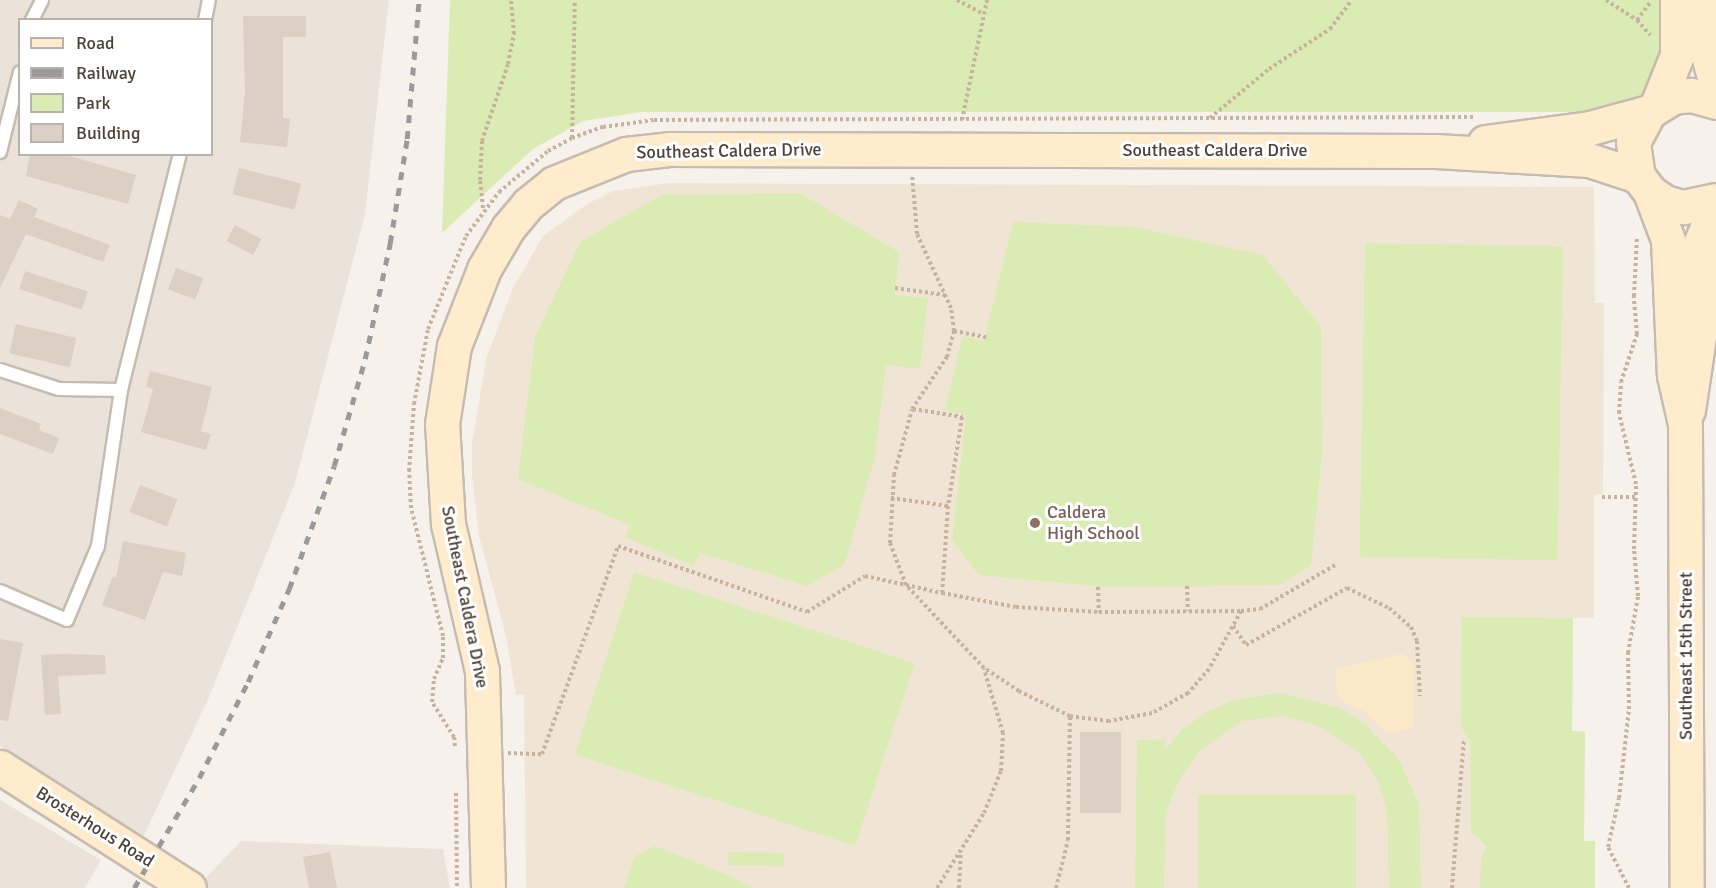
<!DOCTYPE html>
<html>
<head>
<meta charset="utf-8">
<style>
	body { margin:0 }
	#map { position:relative; width:1716px; height:888px; overflow:hidden; background:#f6f2eb; font-family:Signika,sans-serif }
	div>[style] { position:absolute }
	.residential>* { inset:0; background:#ebe3d9 }
	.education>* { inset:0; background:#f0e5d5 }
	.green>* { inset:0; background:#daecb3; transform-origin:0 0 }
	.sand>* { inset:0; background:#fbe9c7 }
	.building>* { inset:0; background:#dccfc3; transform-origin:0 0 }
	.path>* { height:4px; margin-top:-2px; transform-origin:0; background:repeating-linear-gradient(90deg,#c6b29d 0 3px,transparent 0 6px) }
	.roads { filter:drop-shadow(2px 0 #c6bbb0) drop-shadow(-2px 0 #c6bbb0) drop-shadow(0 2px #c6bbb0) drop-shadow(0 -2px #c6bbb0) }
	.lane>* { height:12px; margin:-6px; padding:0 6px; transform-origin:6px; border-radius:6px; background:#fff }
	.secondary>* { height:33px; margin:-16.5px; padding:0 16.5px; transform-origin:16.5px; border-radius:16.5px; background:#ffeccd }
	.rail>* { height:4.5px; margin-top:-2.25px; transform-origin:0; background:repeating-linear-gradient(90deg,#9a9a9a 0 8px,transparent 0 16px) }
	.dots>* { width:16px; height:16px; translate:-50% -50%; box-sizing:border-box; border:3px solid #fff; border-radius:50% }
	span { translate:-50% -50%; white-space:nowrap; text-align:center; line-height:1.15; -webkit-text-stroke:6px #fff; paint-order:stroke }
	.street-label { font-size:18px; color:#4c4238 }
	.education-label { font-size:18px; color:#785e54 }
	.left { translate:0 -50%; text-align:left }
	.legend { position:absolute; left:18px; top:18px; width:195px; height:138px; box-sizing:border-box; background:#fff; border:2px solid #b7b3af; margin:0; padding:8px 10px; list-style:none; font-size:18px; color:#4c4238 }
	.legend li { display:flex; align-items:center; gap:12px; height:30px }
	.legend b { width:30px; border:2px solid #b7b3af }
</style>
</head>
<body>
<div id="map">
	<div class="residential">
		<div style="clip-path:polygon(evenodd,0 0,389px 0,365px 214px,295px 483px,209px 697px,142px 840px,0 746px,0 0,20px 20px,212px 20px,212px 154px,20px 154px,20px 20px)"></div>
		<div style="clip-path:polygon(0 800px,101px 860px,85px 888px,0 888px)"></div>
		<div style="clip-path:polygon(241px 841px,443px 849px,450px 888px,196px 888px)"></div>
	</div>
	<div class="education">
		<div style="clip-path:polygon(669px 183px,1594px 187px,1595px 303px,1604px 303px,1603px 494px,1594px 495px,1594px 618px,1573px 618px,1572px 731px,1585px 732px,1584px 841px,1595px 841px,1595px 888px,526px 888px,524px 695px,516px 695px,506px 636px,479px 536px,472px 476px,472px 444px,486px 359px,513px 288px,543px 236px,587px 204px,613px 191px)"></div>
	</div>
	<div class="green">
		<div style="clip-path:polygon(450px 0,1660px 0,1659px 59px,1641px 112px,642px 112px,583px 121px,533px 149px,442px 233px)"></div>
		<div style="clip-path:polygon(800px 193px,899px 252px,895px 295px,928px 298px,920px 369px,886px 365px,875px 456px,845px 564px,807px 586px,700px 553px,694px 566px,625px 537px,630px 525px,518px 479px,535px 337px,580px 242px,661px 195px)"></div>
		<div style="clip-path:polygon(1013px 222px,1134px 227px,1263px 255px,1321px 327px,1322px 453px,1311px 566px,1279px 585px,1106px 587px,979px 575px,952px 540px,966px 415px,945px 410px,963px 336px,984px 341px)"></div>
		<div style="left:1365px;top:243px;width:198px;height:314px;rotate:1deg"></div>
		<div style="left:634px;top:572px;width:295px;height:192px;rotate:18deg"></div>
		<div style="clip-path:polygon(1462px 617px,1573px 618px,1572px 731px,1585px 732px,1584px 841px,1595px 841px,1595px 888px,1480px 888px,1481px 859px,1487px 847px,1471px 832px,1470px 741px,1461px 727px)"></div>
		<div style="clip-path:polygon(1280px 693px,1340px 708px,1362px 721px,1399px 759px,1419px 805px,1421px 888px,1389px 888px,1387px 811px,1377px 780px,1359px 752px,1316px 725px,1283px 716px,1242px 721px,1199px 751px,1179px 780px,1166px 812px,1164px 888px,1135px 888px,1137px 740px,1165px 739px,1165px 751px,1180px 731px,1208px 711px,1234px 700px)"></div>
		<div style="left:1198px;top:794px;width:158px;height:94px"></div>
		<div style="clip-path:polygon(655px 846px,728px 875px,754px 888px,624px 888px,634px 857px)"></div>
		<div style="left:728px;top:852px;width:56px;height:13px;rotate:1deg"></div>
	</div>
	<div class="sand">
		<div style="clip-path:polygon(1402px 654px,1413px 661px,1414px 727px,1388px 734px,1365px 712px,1338px 699px,1335px 669px)"></div>
	</div>
	<div class="building">
		<div style="clip-path:polygon(243px 16px,306px 16px,306px 37px,283px 37px,283px 118px,290px 119px,287px 147px,240px 142px,245px 92px)"></div>
		<div style="clip-path:polygon(30px 154px,63px 154px,136px 175px,128px 204px,26px 176px)"></div>
		<div style="left:239px;top:168px;width:64px;height:27px;rotate:14deg"></div>
		<div style="clip-path:polygon(19px 200px,38px 209px,34px 217px,110px 245px,103px 262px,26px 234px,0 288px,0 215px,10px 219px)"></div>
		<div style="left:235px;top:225px;width:30px;height:18px;rotate:28deg"></div>
		<div style="left:176px;top:268px;width:29px;height:23px;rotate:20deg"></div>
		<div style="left:25px;top:271px;width:66px;height:19px;rotate:18deg"></div>
		<div style="left:16px;top:324px;width:62px;height:30px;rotate:13deg"></div>
		<div style="clip-path:polygon(150px 371px,212px 387px,201px 431px,211px 434px,206px 450px,141px 432px,153px 389px,146px 387px)"></div>
		<div style="clip-path:polygon(0 408px,41px 424px,39px 430px,59px 438px,53px 454px,0 434px)"></div>
		<div style="left:140px;top:485px;width:40px;height:29px;rotate:21deg"></div>
		<div style="clip-path:polygon(123px 541px,186px 553px,182px 576px,163px 572px,145px 620px,102px 605px,113px 576px,116px 578px)"></div>
		<div style="clip-path:polygon(0 639px,23px 643px,8px 721px,0 720px)"></div>
		<div style="clip-path:polygon(57px 654px,105px 655px,106px 674px,58px 676px,61px 714px,45px 715px,41px 655px)"></div>
		<div style="left:1080px;top:732px;width:41px;height:81px"></div>
		<div style="clip-path:polygon(330px 852px,337px 888px,309px 888px,303px 857px)"></div>
	</div>
	<div class="path">
		<div style="left:957px;top:0;width:30px;rotate:28deg"></div>
		<div style="left:1606px;top:0;width:37px;rotate:33deg"></div>
		<div style="left:1637px;top:20px;width:20px;rotate:49deg"></div>
		<div style="left:1637px;top:20px;width:21px;rotate:-53deg"></div>
		<div style="left:1210px;top:118px;width:77px;rotate:-39.7deg"></div>
		<div style="left:1269px;top:69px;width:73px;rotate:-33.3deg"></div>
		<div style="left:1330px;top:29px;width:36px;rotate:-53deg"></div>
		<div style="left:962px;top:120px;width:123px;rotate:-78.2deg"></div>
		<div style="left:572px;top:138px;width:138px;rotate:-88.8deg"></div>
		<div style="left:483px;top:208px;width:28px;rotate:-96deg"></div>
		<div style="left:480px;top:180px;width:39px;rotate:-87deg"></div>
		<div style="left:482px;top:141px;width:81px;rotate:-71.3deg"></div>
		<div style="left:508px;top:64px;width:31px;rotate:-79deg"></div>
		<div style="left:514px;top:34px;width:34px;rotate:-95deg"></div>
		<div style="left:895px;top:288px;width:50px;rotate:8deg"></div>
		<div style="left:954px;top:331px;width:33px;rotate:11deg"></div>
		<div style="left:913px;top:409px;width:50px;rotate:9.3deg"></div>
		<div style="left:962px;top:417px;width:90px;rotate:98.9deg"></div>
		<div style="left:948px;top:506px;width:87px;rotate:93.9deg"></div>
		<div style="left:1602px;top:497px;width:34px"></div>
		<div style="left:891px;top:498px;width:58px;rotate:8deg"></div>
		<div style="left:1187px;top:586px;width:25px;rotate:88deg"></div>
		<div style="left:1098px;top:587px;width:25px;rotate:88deg"></div>
		<div style="left:1241px;top:611px;width:19px;rotate:-6deg"></div>
		<div style="left:1260px;top:609px;width:89px;rotate:-30.3deg"></div>
		<div style="left:1233px;top:626px;width:23px;rotate:56deg"></div>
		<div style="left:1246px;top:645px;width:116px;rotate:-29.4deg"></div>
		<div style="left:1347px;top:588px;width:47px;rotate:25.5deg"></div>
		<div style="left:1389px;top:608px;width:29px;rotate:41deg"></div>
		<div style="left:1411px;top:627px;width:15px;rotate:67deg"></div>
		<div style="left:1417px;top:641px;width:55px;rotate:86.9deg"></div>
		<div style="left:455px;top:746px;width:9px;rotate:-96deg"></div>
		<div style="left:454px;top:737px;width:41px;rotate:-122.2deg"></div>
		<div style="left:432px;top:702px;width:23px;rotate:-85deg"></div>
		<div style="left:434px;top:679px;width:23px;rotate:-67deg"></div>
		<div style="left:443px;top:658px;width:22px;rotate:-90deg"></div>
		<div style="left:443px;top:636px;width:132px;rotate:-104deg"></div>
		<div style="left:411px;top:508px;width:37px;rotate:-93deg"></div>
		<div style="left:409px;top:471px;width:67px;rotate:-85.7deg"></div>
		<div style="left:414px;top:404px;width:76px;rotate:-79.4deg"></div>
		<div style="left:428px;top:329px;width:100px;rotate:-67.8deg"></div>
		<div style="left:466px;top:236px;width:55px;rotate:-53.1deg"></div>
		<div style="left:499px;top:192px;width:64px;rotate:-39.9deg"></div>
		<div style="left:548px;top:151px;width:27px;rotate:-28deg"></div>
		<div style="left:572px;top:138px;width:33px;rotate:-20deg"></div>
		<div style="left:603px;top:127px;width:51px;rotate:-7.8deg"></div>
		<div style="left:654px;top:120px;width:819px;rotate:-0.21deg"></div>
		<div style="left:508px;top:753px;width:34px;rotate:2deg"></div>
		<div style="left:542px;top:754px;width:221px;rotate:-69.9deg"></div>
		<div style="left:618px;top:546px;width:200px;rotate:19.2deg"></div>
		<div style="left:807px;top:612px;width:68px;rotate:-31.8deg"></div>
		<div style="left:865px;top:576px;width:42px;rotate:12.4deg"></div>
		<div style="left:906px;top:585px;width:37px;rotate:13deg"></div>
		<div style="left:942px;top:593px;width:75px;rotate:10.7deg"></div>
		<div style="left:1016px;top:607px;width:83px;rotate:3.4deg"></div>
		<div style="left:1099px;top:612px;width:142px;rotate:-0.4deg"></div>
		<div style="left:1241px;top:611px;width:66px;rotate:118.9deg"></div>
		<div style="left:1209px;top:669px;width:32px;rotate:131deg"></div>
		<div style="left:1188px;top:693px;width:41px;rotate:150.9deg"></div>
		<div style="left:1152px;top:713px;width:44px;rotate:169.5deg"></div>
		<div style="left:1109px;top:721px;width:39px;rotate:-173deg"></div>
		<div style="left:1070px;top:716px;width:57px;rotate:-153.9deg"></div>
		<div style="left:1019px;top:691px;width:42px;rotate:-146.7deg"></div>
		<div style="left:984px;top:668px;width:114px;rotate:-133.2deg"></div>
		<div style="left:906px;top:585px;width:45px;rotate:-110.9deg"></div>
		<div style="left:890px;top:543px;width:68px;rotate:-86.6deg"></div>
		<div style="left:894px;top:475px;width:68px;rotate:-74.7deg"></div>
		<div style="left:912px;top:409px;width:63px;rotate:-56.1deg"></div>
		<div style="left:947px;top:357px;width:27px;rotate:-75deg"></div>
		<div style="left:954px;top:331px;width:23px;rotate:-97deg"></div>
		<div style="left:951px;top:308px;width:81px;rotate:-114.7deg"></div>
		<div style="left:917px;top:234px;width:59px;rotate:-94.8deg"></div>
		<div style="left:456px;top:793px;width:95px;rotate:89.4deg"></div>
		<div style="left:937px;top:888px;width:89px;rotate:-57.9deg"></div>
		<div style="left:984px;top:813px;width:45px;rotate:-68deg"></div>
		<div style="left:1001px;top:771px;width:38px;rotate:-87deg"></div>
		<div style="left:1003px;top:733px;width:67px;rotate:-106.5deg"></div>
		<div style="left:959px;top:888px;width:37px;rotate:-87deg"></div>
		<div style="left:1056px;top:888px;width:49px;rotate:-76deg"></div>
		<div style="left:1068px;top:840px;width:124px;rotate:-89.1deg"></div>
		<div style="left:1452px;top:888px;width:149px;rotate:-85.4deg"></div>
		<div style="left:1629px;top:888px;width:46px;rotate:-117.1deg"></div>
		<div style="left:1608px;top:847px;width:50px;rotate:-77.3deg"></div>
		<div style="left:1619px;top:798px;width:90px;rotate:-83.6deg"></div>
		<div style="left:1629px;top:709px;width:56px;rotate:-91deg"></div>
		<div style="left:1628px;top:653px;width:58px;rotate:-80deg"></div>
		<div style="left:1638px;top:596px;width:47px;rotate:-94.9deg"></div>
		<div style="left:1634px;top:549px;width:65px;rotate:-88.2deg"></div>
		<div style="left:1636px;top:484px;width:73px;rotate:-103.5deg"></div>
		<div style="left:1619px;top:413px;width:31px;rotate:-86deg"></div>
		<div style="left:1621px;top:382px;width:51px;rotate:-71.6deg"></div>
		<div style="left:1637px;top:334px;width:38px;rotate:-95deg"></div>
		<div style="left:1634px;top:296px;width:59px;rotate:-87.1deg"></div>
	</div>
	<div class="roads">
		<div class="lane">
			<div style="left:32px;top:20px;width:22px;rotate:-63deg"></div>
			<div style="left:205px;top:20px;width:20px;rotate:-79deg"></div>
			<div style="left:0;top:152px;width:82px;rotate:-76deg"></div>
			<div style="left:0;top:370px;width:62px;rotate:17.9deg"></div>
			<div style="left:59px;top:389px;width:62px;rotate:0.9deg"></div>
			<div style="left:0;top:591px;width:73px;rotate:23.4deg"></div>
			<div style="left:67px;top:620px;width:80px;rotate:-67.3deg"></div>
			<div style="left:98px;top:546px;width:158px;rotate:-81.6deg"></div>
			<div style="left:121px;top:390px;width:243px;rotate:-76deg"></div>
		</div>
		<div class="secondary">
			<div style="left:1703px;top:0;width:55px;rotate:84.8deg"></div>
			<div style="left:1708px;top:55px;width:30px;rotate:75deg"></div>
			<div style="left:1716px;top:102px;width:26px;rotate:-164deg"></div>
			<div style="left:1691px;top:95px;width:18px;rotate:174deg"></div>
			<div style="left:1673px;top:97px;width:28px;rotate:148deg"></div>
			<div style="left:1649px;top:112px;width:34px;rotate:118deg"></div>
			<div style="left:1633px;top:142px;width:34px;rotate:82deg"></div>
			<div style="left:1638px;top:176px;width:20px;rotate:53deg"></div>
			<div style="left:1650px;top:192px;width:18px;rotate:34deg"></div>
			<div style="left:1665px;top:202px;width:19px;rotate:16deg"></div>
			<div style="left:1683px;top:207px;width:34px;rotate:-12deg"></div>
			<div style="left:1657px;top:105px;width:54px;rotate:-68.2deg"></div>
			<div style="left:1677px;top:55px;width:55px;rotate:-90deg"></div>
			<div style="left:1485px;top:142px;width:106px;rotate:-7.6deg"></div>
			<div style="left:1590px;top:128px;width:61px;rotate:-15.2deg"></div>
			<div style="left:1650px;top:192px;width:51px;rotate:69.4deg"></div>
			<div style="left:1668px;top:240px;width:135px;rotate:87.5deg"></div>
			<div style="left:1674px;top:375px;width:50px;rotate:77.3deg"></div>
			<div style="left:1685px;top:424px;width:464px;rotate:89.8deg"></div>
			<div style="left:1688px;top:410px;width:88px;rotate:-81.5deg"></div>
			<div style="left:1701px;top:323px;width:81px;rotate:-90deg"></div>
			<div style="left:1701px;top:242px;width:40px;rotate:-68deg"></div>
			<div style="left:0;top:767px;width:224px;rotate:32.6deg"></div>
			<div style="left:488px;top:888px;width:217px;rotate:-91.6deg"></div>
			<div style="left:482px;top:671px;width:151px;rotate:-103deg"></div>
			<div style="left:448px;top:524px;width:100px;rotate:-93.4deg"></div>
			<div style="left:442px;top:424px;width:79px;rotate:-81.3deg"></div>
			<div style="left:454px;top:346px;width:83px;rotate:-68.7deg"></div>
			<div style="left:484px;top:269px;width:48px;rotate:-59.7deg"></div>
			<div style="left:508px;top:228px;width:31px;rotate:-50deg"></div>
			<div style="left:528px;top:204px;width:33px;rotate:-39deg"></div>
			<div style="left:554px;top:183px;width:78px;rotate:-21.9deg"></div>
			<div style="left:626px;top:154px;width:43px;rotate:-6.6deg"></div>
			<div style="left:669px;top:149px;width:767px;rotate:0.15deg"></div>
			<div style="left:1436px;top:151px;width:153px;rotate:3.4deg"></div>
			<div style="left:1589px;top:160px;width:52px;rotate:18.1deg"></div>
		</div>
	</div>
	<div class="rail">
		<div style="left:134px;top:888px;width:128px;rotate:-59.4deg"></div>
		<div style="left:199px;top:778px;width:108px;rotate:-63deg"></div>
		<div style="left:248px;top:682px;width:102px;rotate:-66.2deg"></div>
		<div style="left:289px;top:589px;width:131px;rotate:-69.9deg"></div>
		<div style="left:334px;top:466px;width:111px;rotate:-73.8deg"></div>
		<div style="left:365px;top:359px;width:119px;rotate:-77.8deg"></div>
		<div style="left:390px;top:243px;width:105px;rotate:-80.7deg"></div>
		<div style="left:407px;top:139px;width:140px;rotate:-85.1deg"></div>
	</div>
	<div class="dots">
		<div style="left:1035px;top:523px;background:#8d6e63"></div>
	</div>
	<div class="street-label">
		<span style="left:1215px;top:150px">Southeast Caldera Drive</span>
		<span style="left:729px;top:151px;rotate:-1deg">Southeast Caldera Drive</span>
		<span style="left:465px;top:597px;rotate:79deg">Southeast Caldera Drive</span>
		<span style="left:1686px;top:656px;rotate:-90deg">Southeast 15th Street</span>
		<span style="left:95px;top:827px;rotate:32deg">Brosterhous Road</span>
	</div>
	<div class="education-label">
		<span class="left" style="left:1047px;top:523px">Caldera<br>High School</span>
	</div>
	<ul class="legend">
	<li><b style="height:8px;background:#ffeccd"></b>Road</li>
	<li><b style="height:8px;background:#9a9a9a"></b>Railway</li>
	<li><b style="height:16px;background:#daecb3"></b>Park</li>
	<li><b style="height:16px;background:#dccfc3"></b>Building</li>
	</ul>
</div>
</body>
</html>
